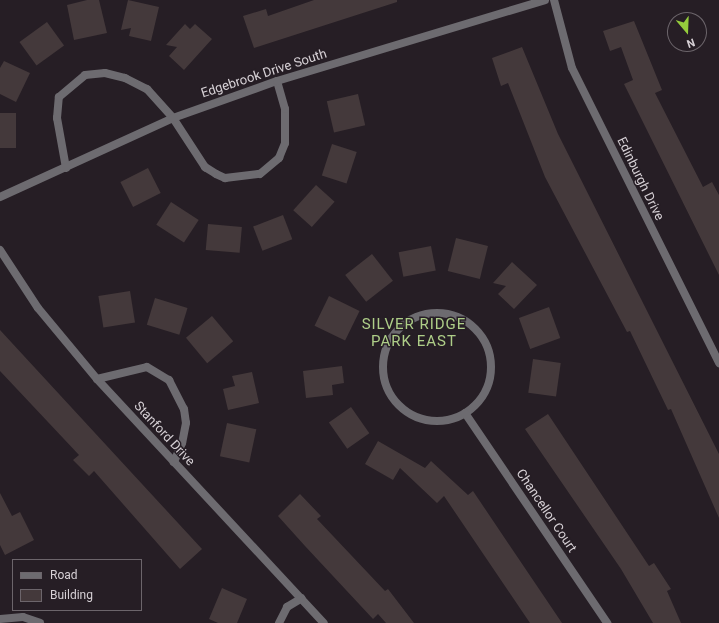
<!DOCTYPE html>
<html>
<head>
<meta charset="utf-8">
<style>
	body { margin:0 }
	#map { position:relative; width:719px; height:623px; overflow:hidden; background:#261e25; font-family:Roboto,sans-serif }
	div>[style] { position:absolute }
	.building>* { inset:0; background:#44393b; transform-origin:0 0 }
	.minor>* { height:8px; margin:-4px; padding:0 4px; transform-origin:4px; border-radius:4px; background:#6d6b70 }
	.minor>.ring { margin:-4px; padding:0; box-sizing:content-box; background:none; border:8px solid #6d6b70; border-radius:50% }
	span { translate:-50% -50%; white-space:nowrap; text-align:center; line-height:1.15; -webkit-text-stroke:3px #261e25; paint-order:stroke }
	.street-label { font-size:13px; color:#d6d0d5 }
	.quarter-label { font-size:15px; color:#aece88; letter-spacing:1px }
	.legend { position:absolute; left:12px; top:559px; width:130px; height:52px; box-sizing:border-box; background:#261e25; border:1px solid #6c656b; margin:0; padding:5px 7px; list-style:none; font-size:12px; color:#d6d0d5 }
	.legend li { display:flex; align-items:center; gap:8px; height:20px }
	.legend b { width:20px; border:1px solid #6c656b }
	.north { position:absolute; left:667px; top:12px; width:40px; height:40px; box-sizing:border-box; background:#261e25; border:1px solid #6c656b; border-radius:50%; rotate:161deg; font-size:11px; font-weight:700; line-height:16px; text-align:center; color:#d6d0d5 }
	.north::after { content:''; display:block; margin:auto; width:14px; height:18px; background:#94cc3c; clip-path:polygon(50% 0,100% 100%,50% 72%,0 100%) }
</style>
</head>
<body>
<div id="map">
	<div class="building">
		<div style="clip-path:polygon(87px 0,99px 0,107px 33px,74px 40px,67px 5px)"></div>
		<div style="clip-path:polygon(128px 0,159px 7px,151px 41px,129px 36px,131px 28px,121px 30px)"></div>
		<div style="clip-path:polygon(314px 0,397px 0,397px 2px,254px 48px,243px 16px,266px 9px,268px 16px)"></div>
		<div style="clip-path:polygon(634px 21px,662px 90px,655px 93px,703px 187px,712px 182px,719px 195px,719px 275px,624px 84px,633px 80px,621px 47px,610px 51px,603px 31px)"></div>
		<div style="left:47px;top:22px;width:29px;height:34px;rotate:54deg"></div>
		<div style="clip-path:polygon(185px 24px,190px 29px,195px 24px,212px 39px,184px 70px,169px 56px,177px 47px,166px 45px)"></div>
		<div style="clip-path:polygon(522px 47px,558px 134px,719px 454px,719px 518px,671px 409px,668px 410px,630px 331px,627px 332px,545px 177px,508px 83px,501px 86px,492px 58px)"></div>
		<div style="clip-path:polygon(4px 61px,30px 73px,16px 102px,0 94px,0 68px)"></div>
		<div style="left:358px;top:94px;width:32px;height:32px;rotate:77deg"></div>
		<div style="left:16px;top:113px;width:35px;height:16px;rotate:90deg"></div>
		<div style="left:332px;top:144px;width:26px;height:33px;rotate:18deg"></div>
		<div style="left:148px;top:168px;width:28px;height:31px;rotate:63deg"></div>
		<div style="left:316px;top:185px;width:25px;height:34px;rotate:42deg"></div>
		<div style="left:171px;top:202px;width:33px;height:27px;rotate:33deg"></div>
		<div style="left:283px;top:215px;width:26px;height:32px;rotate:69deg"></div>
		<div style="left:208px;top:224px;width:34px;height:26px;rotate:5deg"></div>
		<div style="left:456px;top:238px;width:33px;height:34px;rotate:14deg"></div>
		<div style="left:431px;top:246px;width:25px;height:33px;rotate:79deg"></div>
		<div style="left:372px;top:254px;width:34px;height:34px;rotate:52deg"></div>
		<div style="clip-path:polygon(512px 262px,537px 285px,514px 309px,498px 294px,506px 286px,493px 283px)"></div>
		<div style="left:130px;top:291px;width:32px;height:32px;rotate:81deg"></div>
		<div style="left:329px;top:296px;width:34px;height:33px;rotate:26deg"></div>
		<div style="left:155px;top:298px;width:34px;height:28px;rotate:17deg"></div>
		<div style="left:549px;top:307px;width:33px;height:32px;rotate:70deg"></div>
		<div style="left:212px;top:316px;width:33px;height:34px;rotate:50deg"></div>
		<div style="clip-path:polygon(0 330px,202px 549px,180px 569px,94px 471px,89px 476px,73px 460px,79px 455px,0 371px)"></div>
		<div style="left:533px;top:359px;width:28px;height:34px;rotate:8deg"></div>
		<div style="clip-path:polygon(342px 366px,344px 383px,332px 385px,333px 395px,306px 398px,303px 371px)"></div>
		<div style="clip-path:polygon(252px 372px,259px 403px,228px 410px,223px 389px,235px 386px,232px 376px)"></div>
		<div style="left:351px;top:407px;width:32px;height:27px;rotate:55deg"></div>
		<div style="clip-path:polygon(548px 414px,649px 566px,654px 563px,671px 589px,667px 591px,681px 623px,653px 623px,621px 569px,525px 429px)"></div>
		<div style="left:227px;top:423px;width:30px;height:34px;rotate:12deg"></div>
		<div style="clip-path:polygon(378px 441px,425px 468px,431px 461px,468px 495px,473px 491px,562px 623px,530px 623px,444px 496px,437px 503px,400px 468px,393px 480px,365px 464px)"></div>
		<div style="clip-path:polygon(0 493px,12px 516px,20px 512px,34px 540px,5px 555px,0 545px)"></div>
		<div style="clip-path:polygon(300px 494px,321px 516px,317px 519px,385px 591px,388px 589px,414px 623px,386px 623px,378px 614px,373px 619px,305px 546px,278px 516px)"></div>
		<div style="clip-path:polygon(222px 588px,247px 599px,237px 623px,218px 623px,209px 619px)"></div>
	</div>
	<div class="minor">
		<div style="left:554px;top:0;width:70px;rotate:75.2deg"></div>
		<div style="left:572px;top:68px;width:330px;rotate:63.5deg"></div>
		<div style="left:66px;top:168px;width:51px;rotate:-100.2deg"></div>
		<div style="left:57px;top:118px;width:21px;rotate:-85deg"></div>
		<div style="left:59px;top:97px;width:34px;rotate:-40deg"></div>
		<div style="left:85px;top:75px;width:20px;rotate:-6deg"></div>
		<div style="left:105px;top:73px;width:21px;rotate:14deg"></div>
		<div style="left:125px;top:78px;width:25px;rotate:27deg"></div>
		<div style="left:147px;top:89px;width:39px;rotate:48deg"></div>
		<div style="left:173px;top:118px;width:59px;rotate:56.9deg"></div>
		<div style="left:205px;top:167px;width:13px;rotate:32deg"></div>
		<div style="left:216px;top:174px;width:10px;rotate:24deg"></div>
		<div style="left:225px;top:178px;width:35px;rotate:-7deg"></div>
		<div style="left:260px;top:174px;width:25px;rotate:-40deg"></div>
		<div style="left:279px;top:158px;width:16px;rotate:-68deg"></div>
		<div style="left:285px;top:143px;width:34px;rotate:-90deg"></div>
		<div style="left:285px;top:109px;width:29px;rotate:-106deg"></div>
		<div style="left:0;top:197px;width:190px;rotate:-24.5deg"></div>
		<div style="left:173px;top:118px;width:110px;rotate:-19.6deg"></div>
		<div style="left:277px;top:81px;width:280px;rotate:-16.8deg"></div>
		<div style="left:0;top:250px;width:69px;rotate:56.8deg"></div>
		<div style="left:38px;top:308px;width:92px;rotate:50.3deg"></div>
		<div style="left:97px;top:379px;width:333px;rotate:47.1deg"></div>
		<div class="ring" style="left:383px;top:313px;width:100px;height:100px"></div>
		<div style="left:97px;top:379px;width:51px;rotate:-13.5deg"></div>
		<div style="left:147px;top:367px;width:26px;rotate:31deg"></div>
		<div style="left:169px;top:380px;width:33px;rotate:63deg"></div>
		<div style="left:184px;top:409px;width:14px;rotate:82deg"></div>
		<div style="left:186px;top:423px;width:20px;rotate:101deg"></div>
		<div style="left:182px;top:443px;width:21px;rotate:113deg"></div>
		<div style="left:465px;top:413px;width:254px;rotate:55.9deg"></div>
		<div style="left:0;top:619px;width:23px;rotate:-5deg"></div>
		<div style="left:23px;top:617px;width:18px;rotate:19deg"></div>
		<div style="left:279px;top:623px;width:18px;rotate:-63deg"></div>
		<div style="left:287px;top:607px;width:17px;rotate:-31deg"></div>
	</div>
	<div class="street-label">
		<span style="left:264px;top:74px;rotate:-18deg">Edgebrook Drive South</span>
		<span style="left:640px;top:179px;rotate:64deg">Edinburgh Drive</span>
		<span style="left:164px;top:434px;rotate:47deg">Stanford Drive</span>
		<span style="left:546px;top:511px;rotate:56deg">Chancellor Court</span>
	</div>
	<div class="quarter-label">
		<span style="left:414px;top:333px">SILVER RIDGE<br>PARK EAST</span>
	</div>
	<ul class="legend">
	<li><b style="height:5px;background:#6d6b70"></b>Road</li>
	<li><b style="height:11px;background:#44393b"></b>Building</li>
	</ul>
	<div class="north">N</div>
</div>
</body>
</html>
